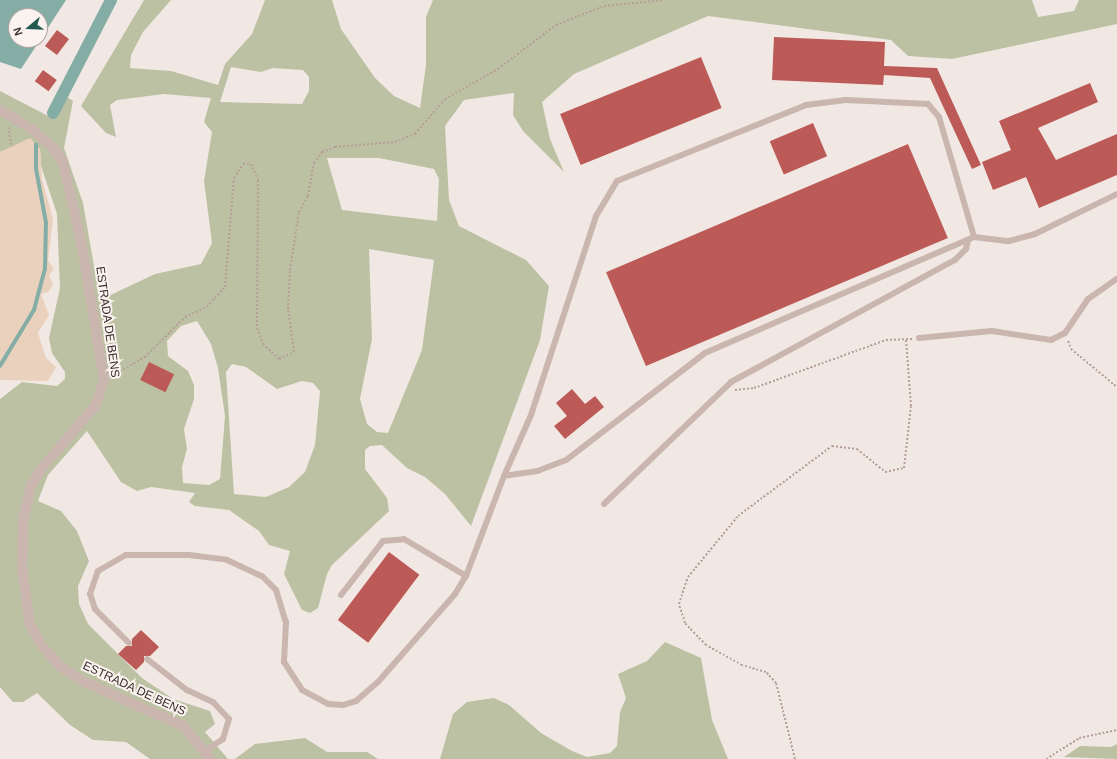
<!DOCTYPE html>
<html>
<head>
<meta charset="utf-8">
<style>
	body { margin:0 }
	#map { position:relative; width:1117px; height:759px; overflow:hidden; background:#f2e8e3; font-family:Arial,sans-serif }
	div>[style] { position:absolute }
	.green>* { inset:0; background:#bdc1a3 }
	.sand>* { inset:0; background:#ead1bd }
	.water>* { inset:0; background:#84ada6 }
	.stream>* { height:3.5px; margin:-1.75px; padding:0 1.75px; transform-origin:1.75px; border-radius:1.75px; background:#84ada6 }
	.canal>* { height:12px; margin:-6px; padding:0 6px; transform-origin:6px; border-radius:6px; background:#84ada6 }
	.building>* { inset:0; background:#bc5a57; transform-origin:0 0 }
	.path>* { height:2px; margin-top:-1px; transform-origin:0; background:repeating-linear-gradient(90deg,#b69f99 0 2px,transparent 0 4px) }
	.service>* { height:6px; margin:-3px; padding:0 3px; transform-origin:3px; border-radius:3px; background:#cab6af }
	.tertiary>* { height:10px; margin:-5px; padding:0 5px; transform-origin:5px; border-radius:5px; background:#cab6af }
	span { translate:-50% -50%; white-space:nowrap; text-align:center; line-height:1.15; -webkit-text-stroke:4px #faf3ef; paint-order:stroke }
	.street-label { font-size:12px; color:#392e2c }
	.north { position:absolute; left:8px; top:8px; width:40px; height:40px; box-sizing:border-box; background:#faf3ef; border:1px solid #ada4a1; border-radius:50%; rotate:251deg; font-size:11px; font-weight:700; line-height:16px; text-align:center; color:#392e2c }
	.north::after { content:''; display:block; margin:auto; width:14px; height:18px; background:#255850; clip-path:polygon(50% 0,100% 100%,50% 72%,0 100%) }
</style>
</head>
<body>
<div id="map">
	<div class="green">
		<div style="clip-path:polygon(evenodd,144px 0,171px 0,143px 32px,131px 55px,130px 68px,171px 71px,218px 85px,225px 64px,252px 34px,265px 0,332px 0,341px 29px,375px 78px,394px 96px,420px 108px,426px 65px,426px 17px,433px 0,1032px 0,1038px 17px,1074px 11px,1079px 0,1117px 0,1117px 24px,952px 59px,908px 56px,891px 40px,708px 16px,574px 74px,542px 102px,550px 139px,564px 172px,523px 131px,513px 115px,514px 93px,464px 100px,445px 126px,449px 200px,459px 226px,526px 260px,549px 286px,540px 340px,471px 526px,445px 494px,425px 477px,407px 468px,382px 445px,370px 446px,365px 450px,365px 469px,387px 498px,389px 511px,332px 565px,327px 574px,318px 608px,310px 613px,302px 610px,284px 574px,290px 551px,269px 545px,259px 531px,229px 510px,195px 506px,189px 502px,195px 493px,151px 487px,137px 491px,121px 482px,87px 431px,48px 475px,38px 501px,61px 511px,77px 531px,89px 561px,78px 586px,79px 604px,88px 624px,142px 678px,173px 699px,210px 711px,215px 724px,205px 732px,228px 759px,150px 759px,126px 742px,93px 740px,70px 725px,37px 693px,23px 702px,13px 702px,0 687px,0 399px,22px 382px,57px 386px,65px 379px,65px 372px,52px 353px,49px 338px,60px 288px,57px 214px,41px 166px,40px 149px,25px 143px,0 152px,0 91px,52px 118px,64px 95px,73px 101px,64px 148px,83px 203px,100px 300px,155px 274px,201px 264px,212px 243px,204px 181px,212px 132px,204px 122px,211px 98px,164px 94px,117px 100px,110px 105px,116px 137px,106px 133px,81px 106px,144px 0,231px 67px,261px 72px,273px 68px,303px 70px,309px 77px,309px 91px,302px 104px,220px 102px,231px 67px,144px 0,327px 158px,379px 158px,434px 169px,439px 179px,437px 221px,342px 210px,327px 158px,144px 0,369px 249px,434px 260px,422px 350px,388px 433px,377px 432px,367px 424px,360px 399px,372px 339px,369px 249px,144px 0,197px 321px,211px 344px,218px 368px,225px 416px,220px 479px,209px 485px,183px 483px,182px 467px,187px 449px,184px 429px,194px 399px,194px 385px,188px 371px,168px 356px,167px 341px,181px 326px,197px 321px,144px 0,232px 364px,246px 367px,277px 389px,302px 381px,313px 383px,320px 391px,315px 445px,305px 472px,289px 487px,266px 497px,234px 494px,226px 372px,232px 364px)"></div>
		<div style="clip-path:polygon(665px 642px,701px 658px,712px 720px,728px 759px,440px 759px,453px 714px,467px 702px,494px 698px,509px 705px,541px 733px,572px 751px,587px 757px,610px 753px,617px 746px,620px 712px,626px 698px,618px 674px,647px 661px)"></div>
		<div style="clip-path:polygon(305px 738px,327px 752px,367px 752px,378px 759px,235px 759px,255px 744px)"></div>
		<div style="clip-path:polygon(1117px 744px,1117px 759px,1064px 757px,1080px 746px,1111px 747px)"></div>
	</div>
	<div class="sand">
		<div style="clip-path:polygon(30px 138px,40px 149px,42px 179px,53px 219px,48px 261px,54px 268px,49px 276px,53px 285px,48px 292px,41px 294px,49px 315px,38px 333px,46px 358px,56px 367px,48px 381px,0 380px,0 152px)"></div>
	</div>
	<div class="water">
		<div style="clip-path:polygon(0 0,66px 0,40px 40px,40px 16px,16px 16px,16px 40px,40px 40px,21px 69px,0 62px)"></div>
	</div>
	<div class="stream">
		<div style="left:0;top:366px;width:66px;rotate:-58.7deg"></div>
		<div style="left:34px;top:310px;width:42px;rotate:-75deg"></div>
		<div style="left:45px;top:269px;width:46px;rotate:-88.8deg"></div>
		<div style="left:46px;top:223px;width:55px;rotate:-100.5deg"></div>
		<div style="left:36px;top:169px;width:24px;rotate:-90deg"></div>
	</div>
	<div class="canal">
		<div style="left:53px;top:113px;width:127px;rotate:-62.8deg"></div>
	</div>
	<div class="building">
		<div style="left:57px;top:30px;width:15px;height:20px;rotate:37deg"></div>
		<div style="clip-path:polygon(774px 37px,885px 42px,884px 66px,937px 68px,981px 165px,972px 169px,930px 78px,884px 75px,883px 85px,772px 80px)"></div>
		<div style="left:701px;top:57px;width:55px;height:152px;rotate:68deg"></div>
		<div style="left:43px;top:70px;width:17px;height:14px;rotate:36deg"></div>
		<div style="clip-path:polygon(1090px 83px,1098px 102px,1038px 128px,1056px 160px,1117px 134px,1117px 175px,1039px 208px,1026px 177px,993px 190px,982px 162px,1011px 150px,999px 121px)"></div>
		<div style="left:813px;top:123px;width:36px;height:47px;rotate:67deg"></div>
		<div style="left:908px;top:144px;width:102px;height:328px;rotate:67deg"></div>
		<div style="left:149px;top:362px;width:28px;height:20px;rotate:26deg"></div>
		<div style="clip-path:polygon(572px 389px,585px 404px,595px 396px,604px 407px,565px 439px,554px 426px,567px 416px,556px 403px)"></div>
		<div style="left:389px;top:552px;width:38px;height:85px;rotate:37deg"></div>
		<div style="clip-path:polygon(141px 630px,159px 647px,150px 656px,144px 656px,144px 662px,136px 670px,118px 654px,126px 646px,132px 646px,132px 639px)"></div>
	</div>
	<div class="path">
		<div style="left:8px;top:127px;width:20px;rotate:79deg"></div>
		<div style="left:1068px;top:341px;width:9px;rotate:69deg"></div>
		<div style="left:1071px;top:349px;width:60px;rotate:39.6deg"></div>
		<div style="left:113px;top:376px;width:37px;rotate:-31deg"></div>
		<div style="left:145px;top:357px;width:57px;rotate:-45deg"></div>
		<div style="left:185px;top:317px;width:24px;rotate:-24deg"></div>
		<div style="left:207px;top:307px;width:27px;rotate:-48deg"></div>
		<div style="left:225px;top:287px;width:109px;rotate:-85.3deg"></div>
		<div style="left:234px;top:178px;width:17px;rotate:-57deg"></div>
		<div style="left:243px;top:164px;width:8px"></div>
		<div style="left:251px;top:164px;width:17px;rotate:66deg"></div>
		<div style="left:258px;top:180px;width:148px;rotate:90.4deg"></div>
		<div style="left:257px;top:328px;width:17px;rotate:69deg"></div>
		<div style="left:263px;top:344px;width:22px;rotate:43deg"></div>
		<div style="left:279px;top:359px;width:17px;rotate:-25deg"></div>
		<div style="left:294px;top:352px;width:43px;rotate:-97.9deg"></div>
		<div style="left:288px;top:309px;width:39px;rotate:-87deg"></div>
		<div style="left:290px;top:270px;width:59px;rotate:-81.2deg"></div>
		<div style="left:299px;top:212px;width:18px;rotate:-61deg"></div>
		<div style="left:308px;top:196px;width:34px;rotate:-80deg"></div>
		<div style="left:314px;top:163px;width:14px;rotate:-54deg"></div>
		<div style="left:322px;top:152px;width:14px;rotate:-21deg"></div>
		<div style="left:335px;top:147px;width:60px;rotate:-4.8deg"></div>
		<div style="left:395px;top:142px;width:22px;rotate:-22deg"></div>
		<div style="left:415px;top:134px;width:46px;rotate:-49.4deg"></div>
		<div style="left:445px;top:99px;width:61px;rotate:-29.5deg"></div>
		<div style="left:498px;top:69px;width:73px;rotate:-37.2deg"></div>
		<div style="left:556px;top:25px;width:52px;rotate:-21.6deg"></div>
		<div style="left:604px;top:6px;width:60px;rotate:-5.7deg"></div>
		<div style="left:735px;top:390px;width:19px;rotate:-6deg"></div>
		<div style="left:754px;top:388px;width:140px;rotate:-20deg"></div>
		<div style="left:886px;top:340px;width:26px;rotate:-2deg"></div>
		<div style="left:795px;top:759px;width:78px;rotate:-104deg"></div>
		<div style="left:776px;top:683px;width:15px;rotate:-132deg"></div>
		<div style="left:766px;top:672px;width:25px;rotate:-164deg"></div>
		<div style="left:742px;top:665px;width:41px;rotate:-150.9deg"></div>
		<div style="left:706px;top:645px;width:30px;rotate:-134deg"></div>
		<div style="left:685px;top:623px;width:20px;rotate:-108deg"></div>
		<div style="left:679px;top:604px;width:28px;rotate:-72deg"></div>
		<div style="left:688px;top:577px;width:79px;rotate:-50.7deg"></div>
		<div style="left:738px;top:516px;width:117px;rotate:-36.7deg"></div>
		<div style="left:832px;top:446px;width:25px;rotate:7deg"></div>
		<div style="left:857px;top:449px;width:36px;rotate:39deg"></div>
		<div style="left:885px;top:472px;width:19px;rotate:-12deg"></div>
		<div style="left:904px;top:468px;width:62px;rotate:-83.6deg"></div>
		<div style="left:911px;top:406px;width:67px;rotate:-94.3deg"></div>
		<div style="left:1046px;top:759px;width:39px;rotate:-32deg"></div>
		<div style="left:1079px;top:738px;width:39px;rotate:-12deg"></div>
	</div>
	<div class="service">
		<div style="left:846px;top:100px;width:82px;rotate:2.8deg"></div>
		<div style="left:928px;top:104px;width:17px;rotate:50deg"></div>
		<div style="left:939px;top:117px;width:125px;rotate:73.7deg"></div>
		<div style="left:974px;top:237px;width:293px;rotate:156.7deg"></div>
		<div style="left:705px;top:353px;width:175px;rotate:142.4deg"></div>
		<div style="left:566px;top:460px;width:30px;rotate:159deg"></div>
		<div style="left:538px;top:471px;width:34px;rotate:172deg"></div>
		<div style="left:504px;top:476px;width:67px;rotate:-66.1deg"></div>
		<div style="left:531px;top:415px;width:209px;rotate:-71.9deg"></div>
		<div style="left:596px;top:216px;width:41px;rotate:-59deg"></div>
		<div style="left:617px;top:181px;width:204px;rotate:-21.9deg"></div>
		<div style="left:806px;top:105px;width:40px;rotate:-7.1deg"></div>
		<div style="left:974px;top:237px;width:35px;rotate:7deg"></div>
		<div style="left:1009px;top:241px;width:27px;rotate:-15deg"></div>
		<div style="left:1035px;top:234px;width:91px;rotate:-26deg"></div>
		<div style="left:919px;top:338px;width:73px;rotate:-5.5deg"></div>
		<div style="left:992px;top:331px;width:60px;rotate:8.7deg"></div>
		<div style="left:1051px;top:340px;width:16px;rotate:-27deg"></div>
		<div style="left:1065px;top:333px;width:41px;rotate:-55.9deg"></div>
		<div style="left:1088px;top:299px;width:35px;rotate:-35deg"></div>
		<div style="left:604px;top:504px;width:176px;rotate:-43.8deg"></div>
		<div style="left:731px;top:382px;width:255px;rotate:-28.6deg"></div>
		<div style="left:955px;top:260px;width:16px;rotate:-45deg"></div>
		<div style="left:966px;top:249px;width:9px;rotate:-77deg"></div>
		<div style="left:341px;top:595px;width:68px;rotate:-52.1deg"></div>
		<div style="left:383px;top:541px;width:21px;rotate:-5deg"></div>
		<div style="left:404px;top:539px;width:72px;rotate:30.8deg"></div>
		<div style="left:129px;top:643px;width:48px;rotate:-135deg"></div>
		<div style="left:95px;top:609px;width:16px;rotate:-108deg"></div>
		<div style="left:90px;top:594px;width:24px;rotate:-71deg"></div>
		<div style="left:98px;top:571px;width:32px;rotate:-30deg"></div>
		<div style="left:126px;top:555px;width:63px"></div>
		<div style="left:189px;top:555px;width:38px;rotate:7deg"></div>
		<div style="left:227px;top:560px;width:38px;rotate:25deg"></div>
		<div style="left:262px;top:576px;width:20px;rotate:45deg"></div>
		<div style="left:276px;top:590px;width:34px;rotate:73deg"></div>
		<div style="left:286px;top:622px;width:40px;rotate:92.9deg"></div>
		<div style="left:284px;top:662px;width:33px;rotate:57deg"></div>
		<div style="left:302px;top:690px;width:30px;rotate:28deg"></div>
		<div style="left:328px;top:704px;width:15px;rotate:4deg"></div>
		<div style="left:343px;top:705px;width:14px;rotate:-17deg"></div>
		<div style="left:356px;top:701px;width:29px;rotate:-41deg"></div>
		<div style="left:378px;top:682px;width:117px;rotate:-48.8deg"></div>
		<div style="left:455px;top:594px;width:21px;rotate:-59deg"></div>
		<div style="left:466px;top:576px;width:107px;rotate:-69.2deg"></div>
		<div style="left:147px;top:659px;width:51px;rotate:37.8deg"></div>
		<div style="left:187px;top:690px;width:29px;rotate:25deg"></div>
		<div style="left:213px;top:702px;width:23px;rotate:47deg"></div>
		<div style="left:229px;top:719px;width:21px;rotate:107deg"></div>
		<div style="left:223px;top:739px;width:20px;rotate:147deg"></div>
	</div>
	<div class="tertiary">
		<div style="left:0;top:110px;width:39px;rotate:31deg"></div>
		<div style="left:33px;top:130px;width:30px;rotate:42deg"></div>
		<div style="left:55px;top:150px;width:15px;rotate:58deg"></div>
		<div style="left:63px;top:163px;width:84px;rotate:77deg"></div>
		<div style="left:82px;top:245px;width:137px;rotate:80.7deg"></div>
		<div style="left:104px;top:380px;width:28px;rotate:109deg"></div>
		<div style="left:95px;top:406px;width:82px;rotate:130.5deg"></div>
		<div style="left:42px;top:468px;width:21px;rotate:121deg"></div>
		<div style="left:31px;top:486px;width:36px;rotate:103deg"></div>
		<div style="left:23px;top:521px;width:48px;rotate:91.2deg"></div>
		<div style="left:22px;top:569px;width:56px;rotate:81.7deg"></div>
		<div style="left:30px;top:624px;width:25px;rotate:61deg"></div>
		<div style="left:42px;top:646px;width:27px;rotate:48deg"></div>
		<div style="left:60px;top:666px;width:27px;rotate:34deg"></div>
		<div style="left:82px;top:681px;width:111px;rotate:24deg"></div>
		<div style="left:183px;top:726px;width:43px;rotate:50.7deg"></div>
	</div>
	<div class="street-label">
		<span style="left:107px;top:322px;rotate:82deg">ESTRADA DE BENS</span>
		<span style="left:134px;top:689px;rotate:25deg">ESTRADA DE BENS</span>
	</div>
	<div class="north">N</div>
</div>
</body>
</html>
